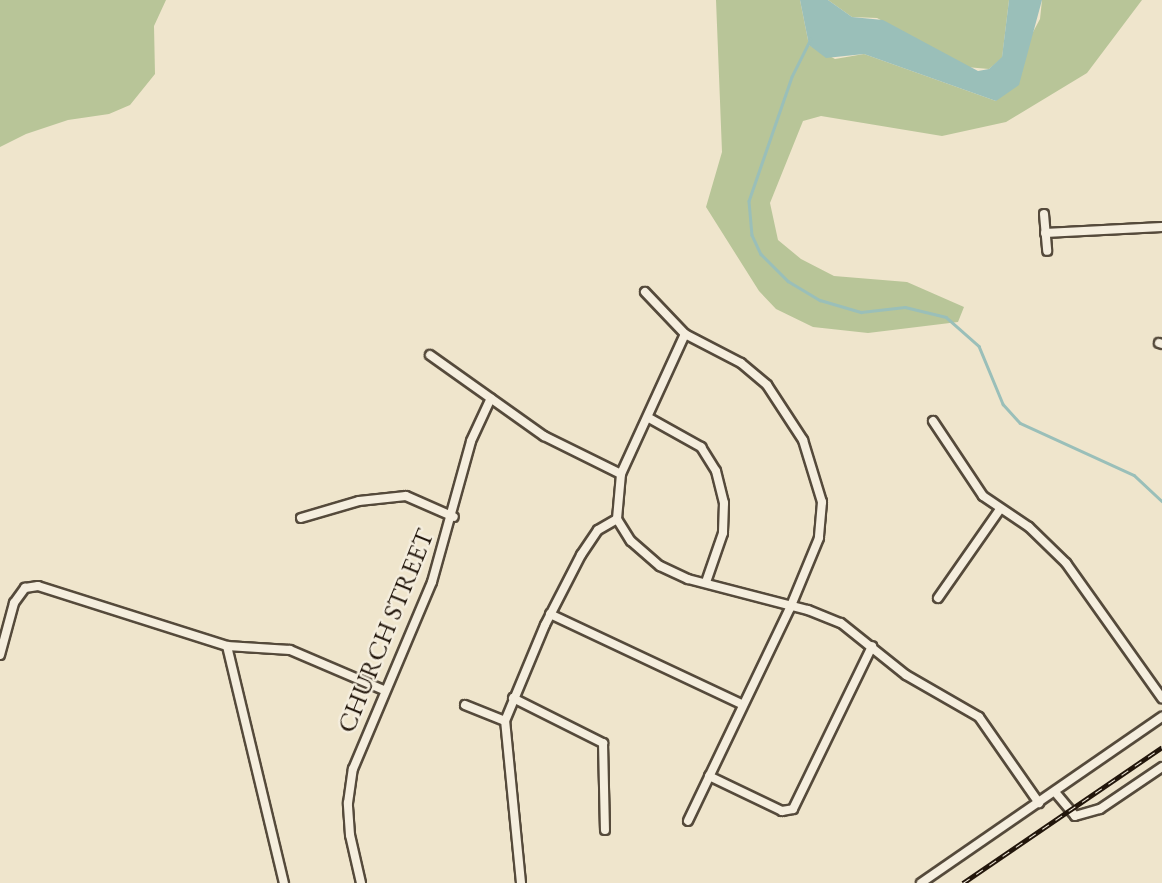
<!DOCTYPE html>
<html>
<head>
<meta charset="utf-8">
<style>
	body { margin:0 }
	#map { position:relative; width:1162px; height:883px; overflow:hidden; background:#efe5cc; font-family:"EB Garamond",serif }
	div>[style] { position:absolute }
	.green>* { inset:0; background:#b8c598 }
	.water>* { inset:0; background:#9abfb9 }
	.stream>* { height:2.5px; margin:-1.25px; padding:0 1.25px; transform-origin:1.25px; border-radius:1.25px; background:#9abfb9 }
	.roads { filter:drop-shadow(2px 0 #554a3b) drop-shadow(-2px 0 #554a3b) drop-shadow(0 2px #554a3b) drop-shadow(0 -2px #554a3b) }
	.street>* { height:8px; margin:-4px; padding:0 4px; transform-origin:4px; border-radius:4px; background:#f5eede }
	.rail>* { height:5px; margin-top:-2.5px; transform-origin:0; background:repeating-linear-gradient(90deg,#f5eede 0 8px,#22160b 0 16px); box-sizing:border-box; border-block:2px solid #22160b }
	span { translate:-50% -50%; white-space:nowrap; text-align:center; line-height:1.15; -webkit-text-stroke:5px #f5eede; paint-order:stroke }
	.street-label { font-size:26px; color:#22160b }
</style>
</head>
<body>
<div id="map">
	<div class="green">
		<div style="clip-path:polygon(0 0,166px 0,154px 26px,155px 74px,130px 105px,109px 114px,68px 120px,26px 134px,0 147px)"></div>
		<div style="clip-path:polygon(716px 0,800px 0,809px 45px,835px 59px,864px 54px,996px 101px,1040px 19px,1042px 0,1142px 0,1087px 73px,1006px 122px,942px 136px,821px 116px,803px 121px,770px 203px,778px 240px,801px 259px,834px 276px,907px 282px,964px 307px,958px 322px,868px 333px,813px 327px,776px 309px,759px 291px,706px 207px,722px 152px)"></div>
		<div style="clip-path:polygon(828px 0,1009px 0,1002px 58px,989px 69px,966px 67px,877px 18px,852px 17px)"></div>
	</div>
	<div class="water">
		<div style="clip-path:polygon(800px 0,828px 0,852px 17px,883px 20px,978px 71px,989px 69px,1002px 57px,1009px 0,1042px 0,1019px 85px,996px 101px,864px 54px,826px 58px,809px 45px)"></div>
	</div>
	<div class="stream">
		<div style="left:811px;top:39px;width:42px;rotate:116.6deg"></div>
		<div style="left:792px;top:77px;width:131px;rotate:109.1deg"></div>
		<div style="left:749px;top:201px;width:34px;rotate:85deg"></div>
		<div style="left:752px;top:235px;width:21px;rotate:65deg"></div>
		<div style="left:761px;top:254px;width:38px;rotate:45deg"></div>
		<div style="left:788px;top:281px;width:37px;rotate:31deg"></div>
		<div style="left:820px;top:300px;width:43px;rotate:16.3deg"></div>
		<div style="left:861px;top:312px;width:44px;rotate:-6.5deg"></div>
		<div style="left:905px;top:307px;width:42px;rotate:13.7deg"></div>
		<div style="left:946px;top:317px;width:44px;rotate:41.3deg"></div>
		<div style="left:979px;top:346px;width:63px;rotate:67.5deg"></div>
		<div style="left:1003px;top:404px;width:25px;rotate:48deg"></div>
		<div style="left:1020px;top:423px;width:125px;rotate:24.5deg"></div>
		<div style="left:1134px;top:475px;width:38px;rotate:43deg"></div>
	</div>
	<div class="roads">
		<div class="street">
			<div style="left:1044px;top:214px;width:37px;rotate:85deg"></div>
			<div style="left:1045px;top:233px;width:117px;rotate:-2.9deg"></div>
			<div style="left:645px;top:292px;width:58px;rotate:46.4deg"></div>
			<div style="left:685px;top:334px;width:63px;rotate:27.4deg"></div>
			<div style="left:741px;top:363px;width:34px;rotate:40deg"></div>
			<div style="left:767px;top:385px;width:66px;rotate:56.8deg"></div>
			<div style="left:803px;top:440px;width:65px;rotate:73deg"></div>
			<div style="left:822px;top:502px;width:36px;rotate:95deg"></div>
			<div style="left:819px;top:538px;width:76px;rotate:112.5deg"></div>
			<div style="left:790px;top:608px;width:236px;rotate:115.6deg"></div>
			<div style="left:685px;top:334px;width:154px;rotate:114.6deg"></div>
			<div style="left:621px;top:474px;width:45px;rotate:95.1deg"></div>
			<div style="left:617px;top:519px;width:26px;rotate:58deg"></div>
			<div style="left:631px;top:541px;width:38px;rotate:41deg"></div>
			<div style="left:660px;top:566px;width:31px;rotate:25deg"></div>
			<div style="left:688px;top:579px;width:124px;rotate:14.5deg"></div>
			<div style="left:808px;top:610px;width:35px;rotate:22deg"></div>
			<div style="left:841px;top:623px;width:83px;rotate:38.7deg"></div>
			<div style="left:906px;top:675px;width:84px;rotate:29.9deg"></div>
			<div style="left:979px;top:717px;width:105px;rotate:55.1deg"></div>
			<div style="left:1159px;top:343px;width:3px;rotate:18deg"></div>
			<div style="left:430px;top:355px;width:140px;rotate:35.4deg"></div>
			<div style="left:544px;top:436px;width:86px;rotate:26.3deg"></div>
			<div style="left:649px;top:418px;width:60px;rotate:29.1deg"></div>
			<div style="left:701px;top:447px;width:28px;rotate:58deg"></div>
			<div style="left:716px;top:471px;width:33px;rotate:76deg"></div>
			<div style="left:724px;top:503px;width:30px;rotate:92deg"></div>
			<div style="left:723px;top:533px;width:52px;rotate:109.1deg"></div>
			<div style="left:933px;top:421px;width:90px;rotate:56.3deg"></div>
			<div style="left:983px;top:496px;width:55px;rotate:34deg"></div>
			<div style="left:1029px;top:527px;width:52px;rotate:44.2deg"></div>
			<div style="left:1066px;top:563px;width:166px;rotate:54.6deg"></div>
			<div style="left:301px;top:518px;width:60px;rotate:-16.3deg"></div>
			<div style="left:359px;top:501px;width:47px;rotate:-6.1deg"></div>
			<div style="left:406px;top:496px;width:52px;rotate:23.6deg"></div>
			<div style="left:938px;top:598px;width:108px;rotate:-55.1deg"></div>
			<div style="left:550px;top:614px;width:213px;rotate:25.2deg"></div>
			<div style="left:227px;top:646px;width:244px;rotate:76.5deg"></div>
			<div style="left:0;top:655px;width:54px;rotate:-74.9deg"></div>
			<div style="left:14px;top:603px;width:19px;rotate:-54deg"></div>
			<div style="left:25px;top:588px;width:13px;rotate:-9deg"></div>
			<div style="left:38px;top:586px;width:198px;rotate:17.6deg"></div>
			<div style="left:227px;top:646px;width:63px;rotate:3.6deg"></div>
			<div style="left:290px;top:650px;width:102px;rotate:23.1deg"></div>
			<div style="left:513px;top:698px;width:101px;rotate:26.6deg"></div>
			<div style="left:603px;top:743px;width:87px;rotate:88.7deg"></div>
			<div style="left:465px;top:705px;width:43px;rotate:21.8deg"></div>
			<div style="left:709px;top:776px;width:81px;rotate:25.6deg"></div>
			<div style="left:782px;top:811px;width:11px;rotate:-10deg"></div>
			<div style="left:793px;top:809px;width:181px;rotate:-64.1deg"></div>
			<div style="left:1055px;top:792px;width:31px;rotate:50deg"></div>
			<div style="left:1075px;top:816px;width:26px;rotate:-16deg"></div>
			<div style="left:1100px;top:809px;width:75px;rotate:-34.1deg"></div>
			<div style="left:361px;top:883px;width:49px;rotate:-102.9deg"></div>
			<div style="left:350px;top:835px;width:32px;rotate:-94deg"></div>
			<div style="left:348px;top:803px;width:34px;rotate:-82deg"></div>
			<div style="left:353px;top:769px;width:203px;rotate:-67.1deg"></div>
			<div style="left:432px;top:582px;width:146px;rotate:-74.5deg"></div>
			<div style="left:471px;top:441px;width:47px;rotate:-65.1deg"></div>
			<div style="left:521px;top:883px;width:163px;rotate:-95.6deg"></div>
			<div style="left:505px;top:721px;width:104px;rotate:-67.4deg"></div>
			<div style="left:545px;top:625px;width:79px;rotate:-62.8deg"></div>
			<div style="left:581px;top:555px;width:30px;rotate:-56deg"></div>
			<div style="left:598px;top:530px;width:22px;rotate:-30deg"></div>
			<div style="left:921px;top:883px;width:293px;rotate:-34.6deg"></div>
		</div>
	</div>
	<div class="rail">
		<div style="left:963px;top:883px;width:241px;rotate:-34.3deg"></div>
	</div>
	<div class="street-label">
		<span style="left:386px;top:631px;rotate:-68deg">CHURCH STREET</span>
	</div>
</div>
</body>
</html>
